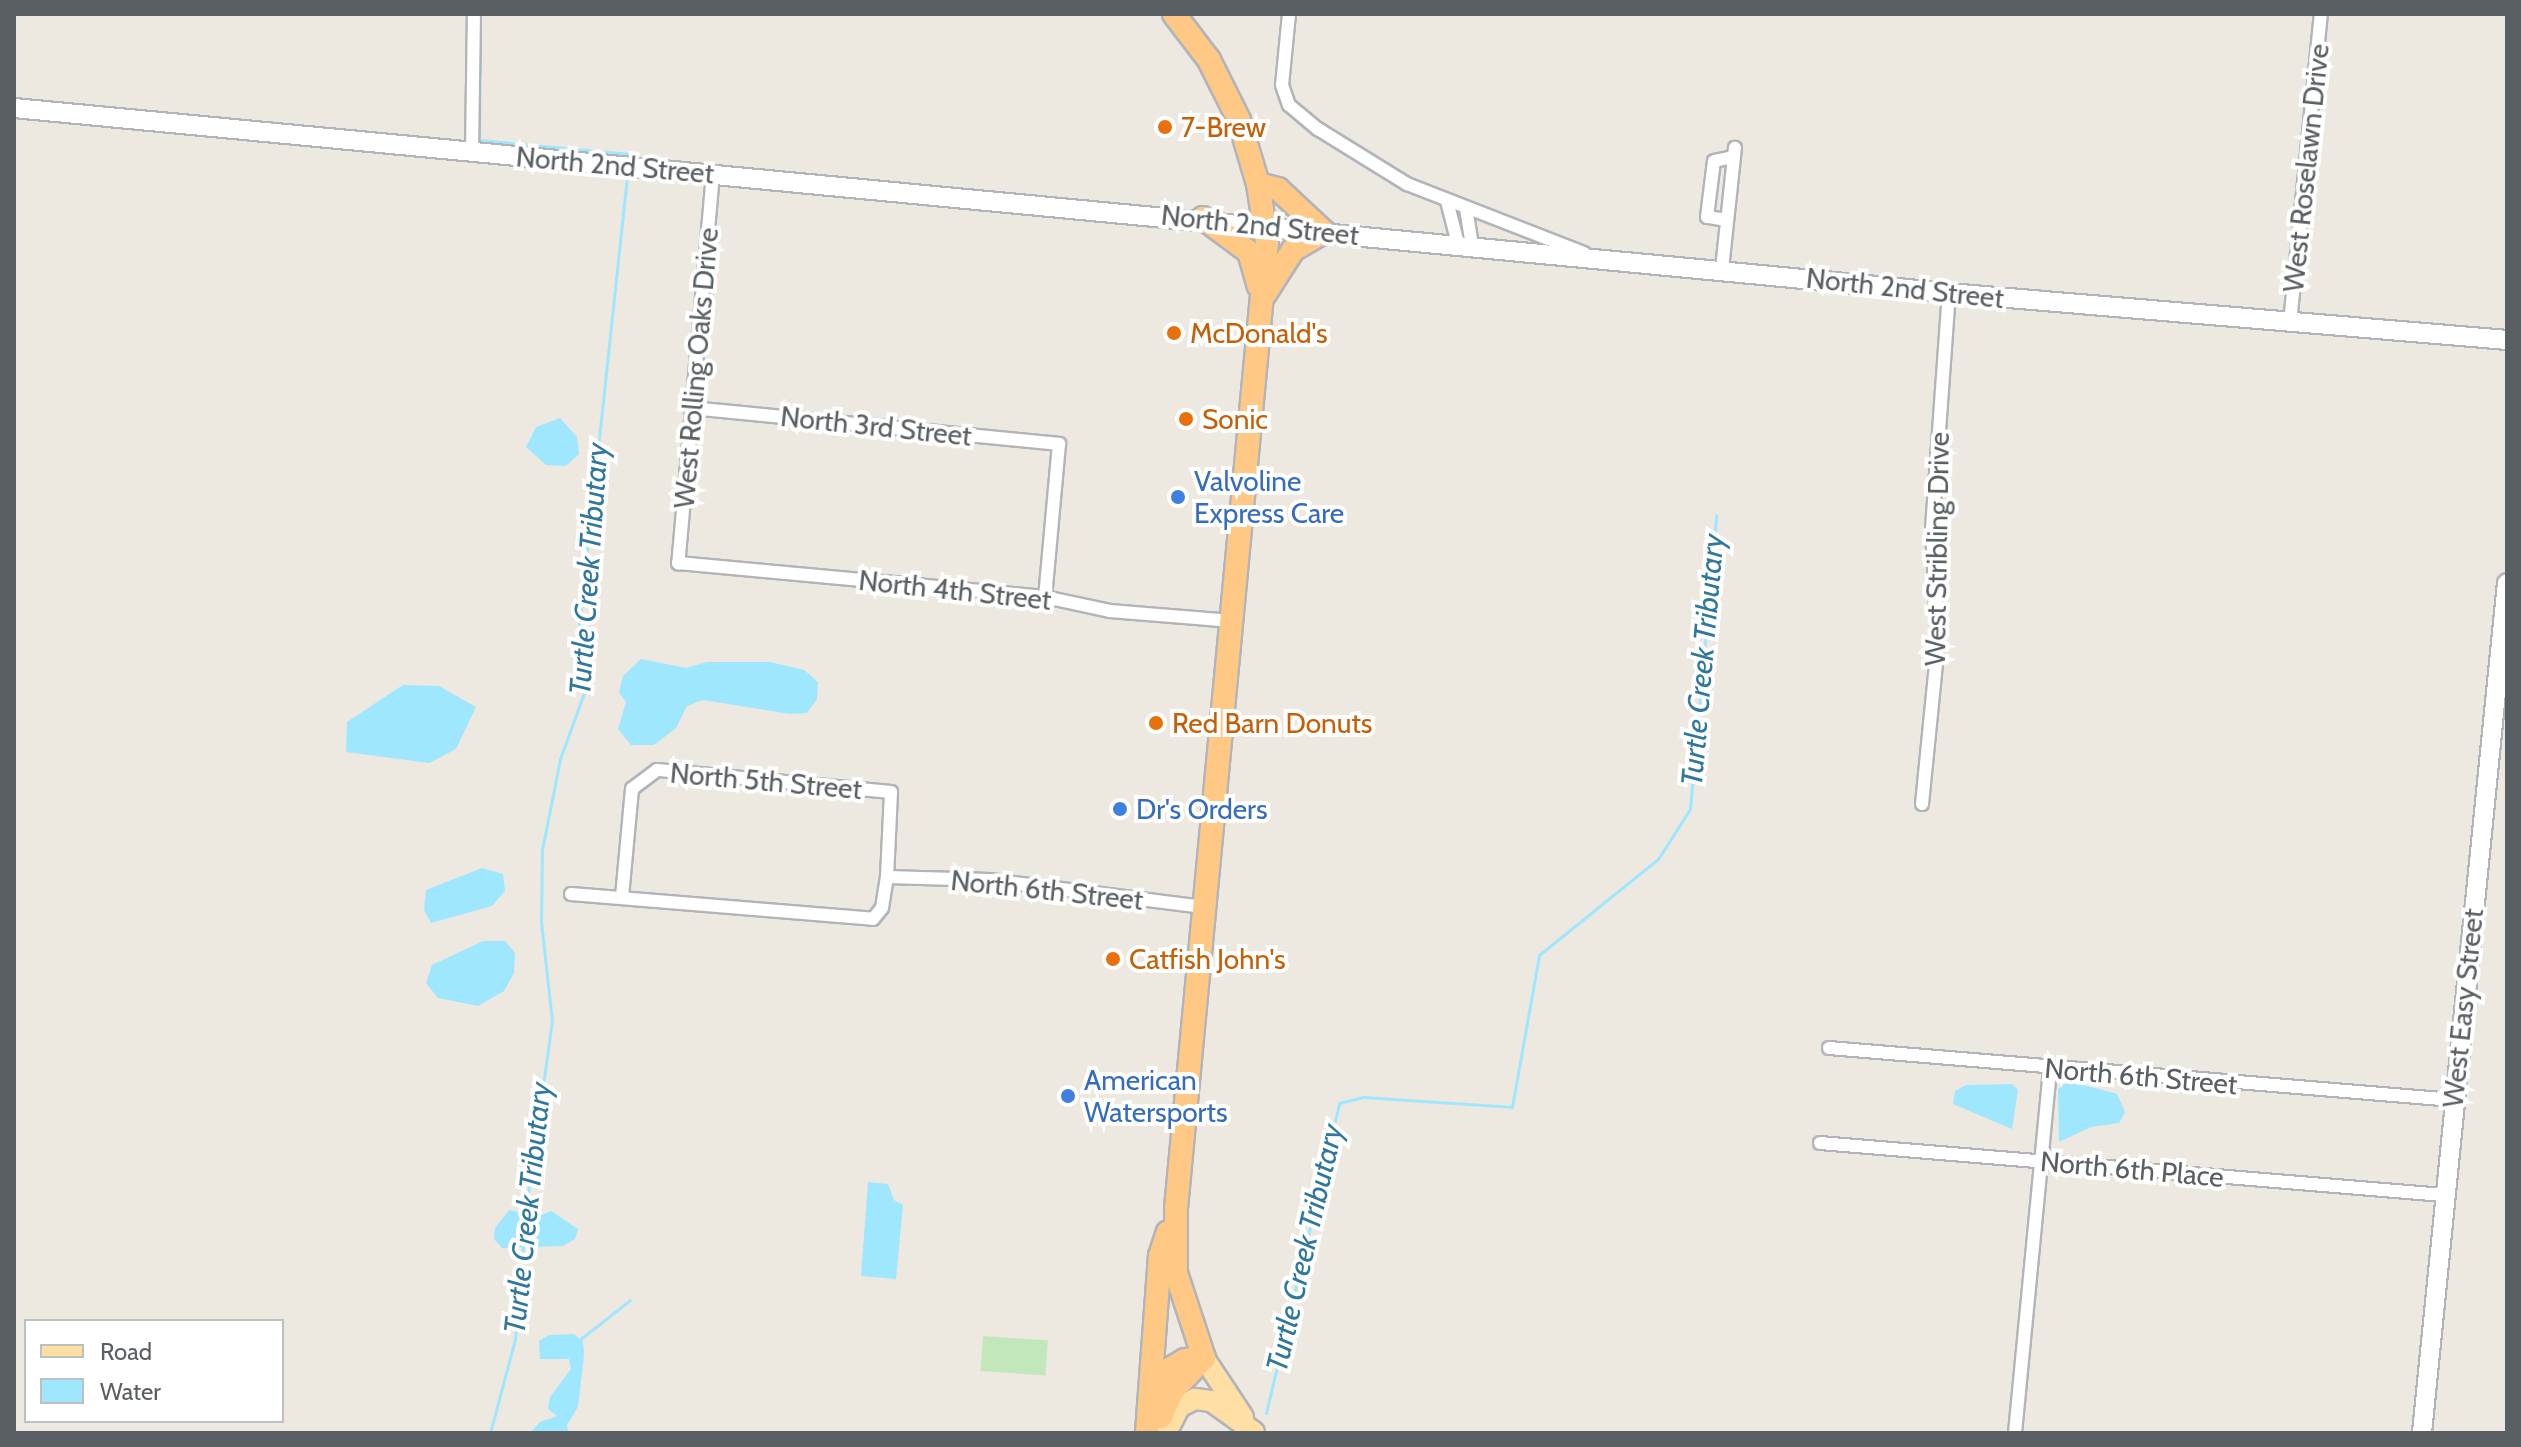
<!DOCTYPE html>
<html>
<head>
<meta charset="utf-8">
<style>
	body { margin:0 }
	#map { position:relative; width:2521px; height:1447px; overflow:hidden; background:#ede8e0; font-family:Cabin,sans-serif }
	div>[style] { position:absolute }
	.green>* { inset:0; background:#c2e7ba; transform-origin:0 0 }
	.water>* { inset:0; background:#9ee7ff }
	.stream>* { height:3px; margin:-1.5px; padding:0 1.5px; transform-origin:1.5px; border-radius:1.5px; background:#9ee7ff }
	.roads { filter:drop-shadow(2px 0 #b1b5b9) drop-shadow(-2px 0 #b1b5b9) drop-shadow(0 2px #b1b5b9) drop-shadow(0 -2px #b1b5b9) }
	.street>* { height:12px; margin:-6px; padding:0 6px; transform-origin:6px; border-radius:6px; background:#fff }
	.secondary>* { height:18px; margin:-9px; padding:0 9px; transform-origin:9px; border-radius:9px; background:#fff }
	.primary>* { height:20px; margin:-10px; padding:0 10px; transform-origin:10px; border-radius:10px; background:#ffdfa3 }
	.highway>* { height:22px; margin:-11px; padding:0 11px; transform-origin:11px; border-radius:11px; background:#ffc985 }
	.dots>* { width:22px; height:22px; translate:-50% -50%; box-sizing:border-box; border:4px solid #fff; border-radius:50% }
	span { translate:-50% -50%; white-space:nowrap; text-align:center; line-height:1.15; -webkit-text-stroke:8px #fff; paint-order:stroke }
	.food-label { font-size:28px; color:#c56008 }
	.left { translate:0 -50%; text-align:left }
	.street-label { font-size:28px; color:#595f62 }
	.shop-label { font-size:28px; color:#366cbe }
	.water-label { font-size:30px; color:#2f789c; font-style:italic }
	.frame { position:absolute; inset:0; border:16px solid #595f62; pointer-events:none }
	.legend { position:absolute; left:24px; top:1319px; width:260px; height:104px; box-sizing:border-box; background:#fff; border:2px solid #bdbfc0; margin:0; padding:10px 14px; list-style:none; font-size:24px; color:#595f62 }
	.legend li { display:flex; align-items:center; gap:16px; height:40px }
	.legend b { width:40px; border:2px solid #bdbfc0 }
</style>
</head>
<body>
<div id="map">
	<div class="green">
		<div style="left:983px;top:1336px;width:65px;height:35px;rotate:4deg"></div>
	</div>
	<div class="water">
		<div style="clip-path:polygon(560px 418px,577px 437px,579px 454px,566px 466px,546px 465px,526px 447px,536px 427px)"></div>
		<div style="clip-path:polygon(641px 659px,686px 668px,707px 662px,770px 662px,804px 670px,818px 682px,817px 699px,807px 713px,790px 714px,703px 700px,687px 706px,676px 728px,654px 745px,631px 745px,618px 729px,626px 702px,619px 693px,623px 676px)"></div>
		<div style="clip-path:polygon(403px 685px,439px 686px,476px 707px,456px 749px,429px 763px,346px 752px,347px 722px)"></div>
		<div style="clip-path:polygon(482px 868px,503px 874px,505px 891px,492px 906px,431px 923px,424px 910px,426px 890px)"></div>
		<div style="clip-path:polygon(483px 941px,505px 941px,515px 953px,514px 973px,504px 991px,478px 1006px,438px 998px,426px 983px,432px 965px)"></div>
		<div style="clip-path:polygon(2069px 1081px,2117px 1094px,2125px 1112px,2119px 1123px,2091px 1127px,2059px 1142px,2058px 1089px)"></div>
		<div style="clip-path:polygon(2012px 1084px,2018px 1090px,2012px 1129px,1953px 1104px,1955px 1091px,1966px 1085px)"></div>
		<div style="clip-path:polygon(868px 1182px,888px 1184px,894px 1200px,903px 1205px,896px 1279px,861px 1276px)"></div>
		<div style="clip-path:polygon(509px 1210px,539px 1216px,551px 1211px,578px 1229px,575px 1239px,563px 1246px,502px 1248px,494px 1239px,495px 1228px)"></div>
		<div style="clip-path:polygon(574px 1334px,583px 1342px,584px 1355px,578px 1407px,567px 1425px,568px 1433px,530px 1433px,540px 1422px,557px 1416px,548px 1409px,550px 1397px,571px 1369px,569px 1359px,540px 1359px,539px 1341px,549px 1335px)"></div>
	</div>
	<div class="stream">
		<div style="left:480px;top:46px;width:94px;rotate:90.6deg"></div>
		<div style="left:479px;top:140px;width:152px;rotate:5.3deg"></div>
		<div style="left:525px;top:1215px;width:196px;rotate:-82.1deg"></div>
		<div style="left:552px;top:1021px;width:100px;rotate:-96.3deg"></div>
		<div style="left:541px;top:922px;width:72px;rotate:-89.2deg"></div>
		<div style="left:542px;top:850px;width:93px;rotate:-78.8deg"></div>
		<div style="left:560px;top:759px;width:77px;rotate:-70.1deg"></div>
		<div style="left:586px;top:687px;width:53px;rotate:-98.7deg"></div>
		<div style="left:578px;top:635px;width:463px;rotate:-83.9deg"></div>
		<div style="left:578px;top:1341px;width:66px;rotate:-38.3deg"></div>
		<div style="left:1266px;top:1413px;width:318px;rotate:-76.7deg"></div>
		<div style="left:1339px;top:1103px;width:25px;rotate:-14deg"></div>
		<div style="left:1363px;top:1097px;width:149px;rotate:3.8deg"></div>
		<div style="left:1512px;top:1107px;width:154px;rotate:-79.9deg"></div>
		<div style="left:1539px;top:955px;width:153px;rotate:-38.9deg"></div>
		<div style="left:1658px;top:859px;width:59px;rotate:-57.4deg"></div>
		<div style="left:1690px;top:809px;width:295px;rotate:-84.9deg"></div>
		<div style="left:490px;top:1433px;width:97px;rotate:-75.1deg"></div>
		<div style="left:515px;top:1339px;width:92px;rotate:-85deg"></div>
	</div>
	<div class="roads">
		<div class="street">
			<div style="left:1289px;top:14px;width:71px;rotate:95.6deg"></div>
			<div style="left:1282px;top:85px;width:21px;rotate:71deg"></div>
			<div style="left:1289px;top:105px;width:38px;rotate:40deg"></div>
			<div style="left:1318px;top:129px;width:105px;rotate:31.7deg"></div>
			<div style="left:1407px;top:184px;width:190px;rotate:21.3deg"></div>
			<div style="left:472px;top:152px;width:138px;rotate:-89.2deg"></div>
			<div style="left:713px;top:174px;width:391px;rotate:95.1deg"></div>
			<div style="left:678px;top:563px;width:369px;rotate:5.3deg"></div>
			<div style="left:1045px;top:597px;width:66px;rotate:12.2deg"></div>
			<div style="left:1110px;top:611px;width:122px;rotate:4.7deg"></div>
			<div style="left:1447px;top:201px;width:44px;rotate:75.7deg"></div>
			<div style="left:1466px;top:208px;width:37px;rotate:81deg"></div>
			<div style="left:1727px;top:220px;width:20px;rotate:-171deg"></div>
			<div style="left:1707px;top:217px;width:56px;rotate:-82.9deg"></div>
			<div style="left:1714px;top:161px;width:19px;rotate:-12deg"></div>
			<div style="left:1722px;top:269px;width:122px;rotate:-83.9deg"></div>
			<div style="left:2290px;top:323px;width:311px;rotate:-84.3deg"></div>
			<div style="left:692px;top:408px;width:369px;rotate:5.6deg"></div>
			<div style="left:1059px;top:444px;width:154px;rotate:95.2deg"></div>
			<div style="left:1922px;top:804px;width:161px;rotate:-84.3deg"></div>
			<div style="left:1938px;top:644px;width:115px;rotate:-93deg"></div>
			<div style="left:1932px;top:529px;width:237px;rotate:-85.9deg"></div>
			<div style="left:887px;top:877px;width:103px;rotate:1.7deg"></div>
			<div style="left:990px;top:880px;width:217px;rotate:7.2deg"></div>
			<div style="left:571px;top:894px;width:303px;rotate:4.7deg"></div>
			<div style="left:873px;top:919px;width:14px;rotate:-51deg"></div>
			<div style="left:882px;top:908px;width:31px;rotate:-81deg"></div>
			<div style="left:887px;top:877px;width:85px;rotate:-87.3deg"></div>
			<div style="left:891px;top:792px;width:235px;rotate:-174.6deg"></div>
			<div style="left:657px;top:770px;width:31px;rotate:143deg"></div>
			<div style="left:632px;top:789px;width:108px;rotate:95.3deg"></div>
			<div style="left:1829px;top:1048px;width:626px;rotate:4.76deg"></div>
			<div style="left:1820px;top:1143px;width:625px;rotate:4.77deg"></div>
			<div style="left:2015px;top:1433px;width:366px;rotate:-84.5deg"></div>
		</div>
		<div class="secondary">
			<div style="left:14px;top:108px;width:1944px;rotate:5.46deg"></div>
			<div style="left:1949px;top:293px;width:560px;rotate:4.81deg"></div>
			<div style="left:2422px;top:1433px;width:854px;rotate:-84.29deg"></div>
		</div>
		<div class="primary">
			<div style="left:1204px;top:1358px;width:71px;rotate:56.5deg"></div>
			<div style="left:1166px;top:1433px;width:29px;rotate:-63deg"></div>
			<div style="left:1179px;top:1407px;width:18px;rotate:-27deg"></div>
			<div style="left:1195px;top:1399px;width:16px;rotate:7deg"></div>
			<div style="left:1211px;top:1401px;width:53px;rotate:35.8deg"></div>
		</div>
		<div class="highway">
			<div style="left:1174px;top:14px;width:58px;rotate:52.7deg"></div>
			<div style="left:1209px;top:60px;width:67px;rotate:63.4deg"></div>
			<div style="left:1239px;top:120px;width:67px;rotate:73.5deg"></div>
			<div style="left:1258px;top:184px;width:59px;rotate:81.2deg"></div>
			<div style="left:1267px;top:242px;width:970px;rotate:95.38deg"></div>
			<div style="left:1176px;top:1208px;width:65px;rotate:90deg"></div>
			<div style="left:1176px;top:1273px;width:89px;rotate:71.8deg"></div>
			<div style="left:1258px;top:184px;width:21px;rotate:14deg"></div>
			<div style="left:1278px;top:189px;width:63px;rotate:43.1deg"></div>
			<div style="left:1324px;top:232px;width:36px;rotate:150deg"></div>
			<div style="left:1293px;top:250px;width:52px;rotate:122.5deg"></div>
			<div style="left:1203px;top:218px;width:57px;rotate:36.5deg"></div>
			<div style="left:1249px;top:252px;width:35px;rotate:74deg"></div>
			<div style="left:1149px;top:1405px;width:149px;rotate:-85.8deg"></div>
			<div style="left:1160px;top:1256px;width:25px;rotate:-72deg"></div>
			<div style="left:1161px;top:1417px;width:28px;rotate:-67deg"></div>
			<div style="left:1172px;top:1391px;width:46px;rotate:-45.9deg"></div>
			<div style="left:1147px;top:1433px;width:28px;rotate:-86deg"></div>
			<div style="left:1149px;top:1405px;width:38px;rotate:-63deg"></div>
			<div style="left:1166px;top:1371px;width:22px;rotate:-30deg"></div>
			<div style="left:1185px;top:1360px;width:19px;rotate:-6deg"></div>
		</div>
	</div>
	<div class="dots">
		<div style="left:1165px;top:127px;background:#e8710a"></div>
		<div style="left:1174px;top:333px;background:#e8710a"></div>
		<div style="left:1186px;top:419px;background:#e8710a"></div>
		<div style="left:1178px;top:497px;background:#3f7fe0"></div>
		<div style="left:1156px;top:723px;background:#e8710a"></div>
		<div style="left:1120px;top:809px;background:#3f7fe0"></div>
		<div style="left:1113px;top:959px;background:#e8710a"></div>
		<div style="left:1068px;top:1096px;background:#3f7fe0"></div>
	</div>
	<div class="food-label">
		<span class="left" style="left:1181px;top:127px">7-Brew</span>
		<span class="left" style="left:1190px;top:333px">McDonald's</span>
		<span class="left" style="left:1202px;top:419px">Sonic</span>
		<span class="left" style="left:1172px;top:723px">Red Barn Donuts</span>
		<span class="left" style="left:1129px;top:959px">Catfish John's</span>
	</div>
	<div class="street-label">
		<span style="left:615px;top:165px;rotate:5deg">North 2nd Street</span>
		<span style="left:2306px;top:168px;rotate:-84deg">West Roselawn Drive</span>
		<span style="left:1260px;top:225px;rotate:6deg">North 2nd Street</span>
		<span style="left:1905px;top:288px;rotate:6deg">North 2nd Street</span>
		<span style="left:696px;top:368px;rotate:-85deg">West Rolling Oaks Drive</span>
		<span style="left:876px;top:426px;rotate:6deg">North 3rd Street</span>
		<span style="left:1937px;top:549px;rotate:-89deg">West Stribling Drive</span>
		<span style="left:955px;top:590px;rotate:6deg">North 4th Street</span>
		<span style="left:766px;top:781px;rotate:5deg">North 5th Street</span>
		<span style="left:1047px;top:890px;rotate:6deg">North 6th Street</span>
		<span style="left:2463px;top:1008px;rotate:-84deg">West Easy Street</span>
		<span style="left:2141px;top:1076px;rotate:5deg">North 6th Street</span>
		<span style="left:2132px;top:1169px;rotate:5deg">North 6th Place</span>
	</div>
	<div class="shop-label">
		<span class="left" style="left:1194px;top:497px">Valvoline<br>Express Care</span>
		<span class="left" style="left:1136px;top:809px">Dr's Orders</span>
		<span class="left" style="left:1084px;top:1096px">American<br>Watersports</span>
	</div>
	<div class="water-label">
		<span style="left:589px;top:569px;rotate:-86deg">Turtle Creek Tributary</span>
		<span style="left:1703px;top:660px;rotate:-85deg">Turtle Creek Tributary</span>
		<span style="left:528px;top:1208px;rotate:-84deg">Turtle Creek Tributary</span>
		<span style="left:1305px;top:1248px;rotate:-77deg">Turtle Creek Tributary</span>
	</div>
	<div class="frame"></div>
	<ul class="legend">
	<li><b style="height:10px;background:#ffdfa3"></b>Road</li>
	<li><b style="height:22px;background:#9ee7ff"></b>Water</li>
	</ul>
</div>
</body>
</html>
